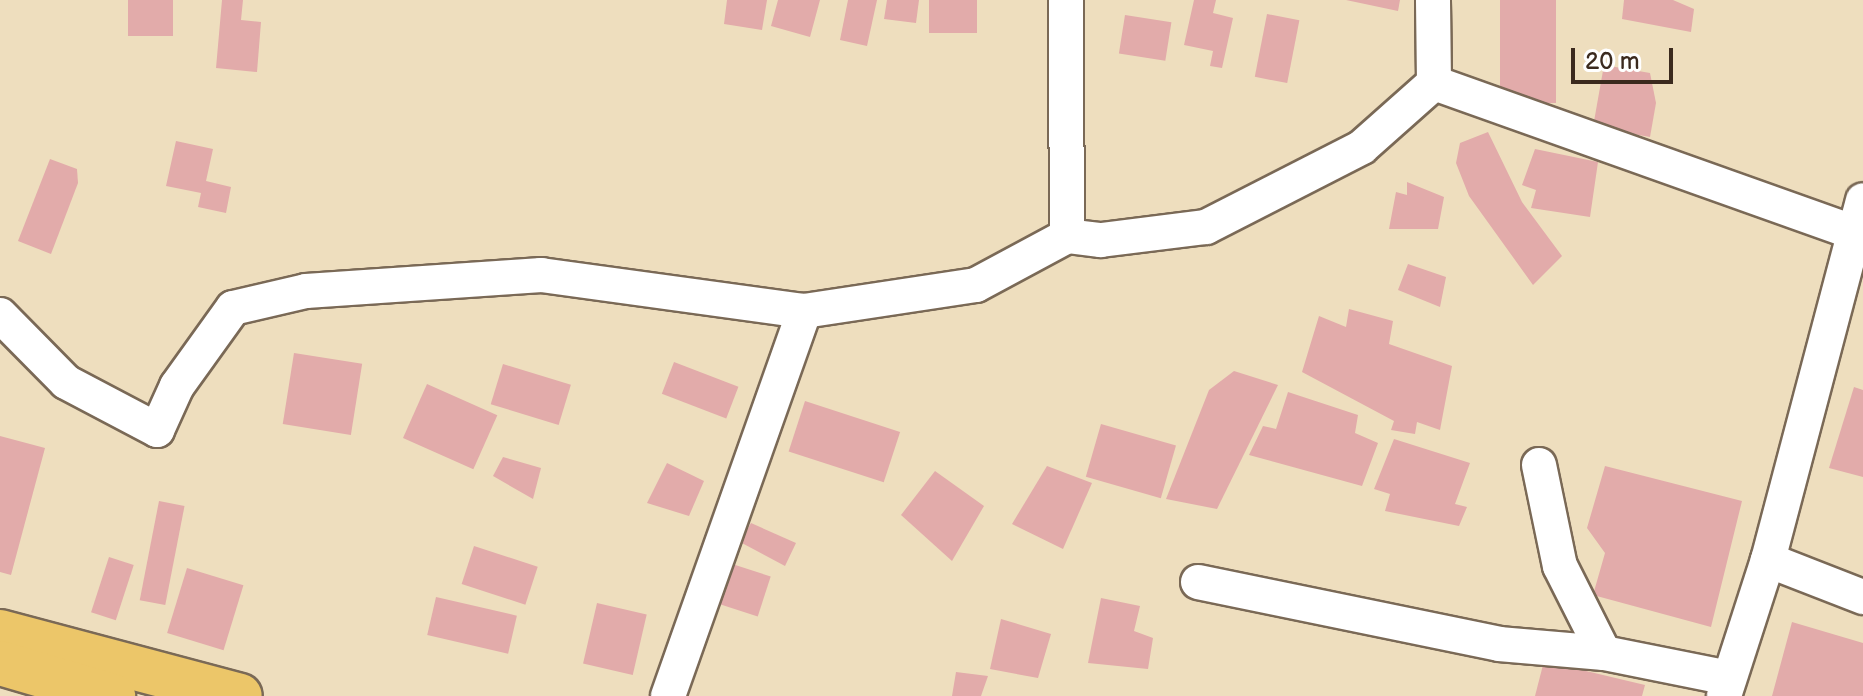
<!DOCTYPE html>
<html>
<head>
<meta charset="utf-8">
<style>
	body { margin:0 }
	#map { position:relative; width:1863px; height:696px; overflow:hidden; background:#eedebe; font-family:"Balsamiq Sans",sans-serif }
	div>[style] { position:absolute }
	.building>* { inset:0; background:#e2abaa; transform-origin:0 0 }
	.roads { filter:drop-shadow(2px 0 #7a6956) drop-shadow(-2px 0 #7a6956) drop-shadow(0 2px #7a6956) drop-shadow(0 -2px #7a6956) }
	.minor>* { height:34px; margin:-17px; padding:0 17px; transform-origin:17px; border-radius:17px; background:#fff }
	.major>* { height:44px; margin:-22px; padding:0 22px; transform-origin:22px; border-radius:22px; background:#ecc669 }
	span { translate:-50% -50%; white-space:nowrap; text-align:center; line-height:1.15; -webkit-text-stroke:8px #fff; paint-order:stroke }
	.scale { position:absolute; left:1571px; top:48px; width:102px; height:36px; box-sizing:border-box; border:4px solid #3b2a1e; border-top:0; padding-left:10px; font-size:24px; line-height:28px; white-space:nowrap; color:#3b2a1e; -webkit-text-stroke:6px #fff; paint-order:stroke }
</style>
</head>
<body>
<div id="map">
	<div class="building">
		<div style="left:128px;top:0;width:45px;height:36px"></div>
		<div style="clip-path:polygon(222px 0,243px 0,241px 20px,261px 22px,257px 72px,216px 68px)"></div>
		<div style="clip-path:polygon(727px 0,767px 0,762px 30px,724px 24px)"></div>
		<div style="clip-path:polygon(778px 0,820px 0,810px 37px,771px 26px)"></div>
		<div style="clip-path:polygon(848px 0,877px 0,867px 46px,840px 40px)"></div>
		<div style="clip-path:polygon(887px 0,919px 0,916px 23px,884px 19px)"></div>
		<div style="left:929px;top:0;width:48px;height:33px"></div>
		<div style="clip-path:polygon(1194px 0,1216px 0,1213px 13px,1233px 18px,1222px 68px,1210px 66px,1213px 51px,1184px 45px)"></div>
		<div style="clip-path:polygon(1346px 0,1400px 0,1398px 11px)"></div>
		<div style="left:1500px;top:0;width:56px;height:103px"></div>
		<div style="clip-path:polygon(1624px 0,1673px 0,1694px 9px,1691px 32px,1622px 19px)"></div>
		<div style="left:1267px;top:14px;width:33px;height:64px;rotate:11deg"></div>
		<div style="left:1125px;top:15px;width:47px;height:39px;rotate:9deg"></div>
		<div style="clip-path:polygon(1604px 65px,1650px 73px,1656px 103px,1650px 137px,1593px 127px)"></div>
		<div style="clip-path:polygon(1488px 132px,1522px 202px,1562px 256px,1533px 285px,1469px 196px,1456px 163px,1460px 143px)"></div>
		<div style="clip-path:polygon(176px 141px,213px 149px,206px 181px,231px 187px,226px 213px,198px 207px,201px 193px,166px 186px)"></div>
		<div style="clip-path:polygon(1535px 149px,1598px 162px,1590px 217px,1531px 208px,1536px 190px,1522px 185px)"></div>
		<div style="clip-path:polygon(50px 159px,77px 169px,78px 183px,51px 254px,18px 241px)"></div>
		<div style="clip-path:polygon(1407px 182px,1444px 197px,1438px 229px,1389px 229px,1396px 192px,1407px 195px)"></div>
		<div style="clip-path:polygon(1408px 264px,1446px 277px,1440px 307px,1398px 290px)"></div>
		<div style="clip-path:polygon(1349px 309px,1393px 321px,1389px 344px,1452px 366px,1440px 430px,1417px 422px,1415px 434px,1391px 430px,1394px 421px,1302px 372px,1319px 316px,1346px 327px)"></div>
		<div style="left:294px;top:353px;width:69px;height:72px;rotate:9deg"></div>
		<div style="left:674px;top:362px;width:69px;height:34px;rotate:21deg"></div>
		<div style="left:503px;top:364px;width:71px;height:42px;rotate:17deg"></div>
		<div style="clip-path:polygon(1234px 371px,1278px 385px,1217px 509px,1166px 499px,1209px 390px)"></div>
		<div style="left:427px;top:384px;width:77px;height:59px;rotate:24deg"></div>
		<div style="clip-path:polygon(1854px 387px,1863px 390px,1863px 477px,1829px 468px)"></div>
		<div style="clip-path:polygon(1288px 392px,1358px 415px,1355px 433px,1378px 443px,1362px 486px,1249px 455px,1263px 426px,1276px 429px)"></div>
		<div style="left:805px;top:401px;width:100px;height:53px;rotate:18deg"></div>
		<div style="left:1101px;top:424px;width:78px;height:55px;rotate:16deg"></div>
		<div style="clip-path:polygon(0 436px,45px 448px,11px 575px,0 572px)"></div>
		<div style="clip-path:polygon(1394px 439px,1470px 463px,1455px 504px,1467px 507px,1459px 526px,1385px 511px,1390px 494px,1374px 489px)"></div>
		<div style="clip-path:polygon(503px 457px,541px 468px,533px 499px,493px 476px)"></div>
		<div style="clip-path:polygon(667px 463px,704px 481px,689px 516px,647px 503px)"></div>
		<div style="clip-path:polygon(1047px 466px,1092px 483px,1063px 549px,1012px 524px)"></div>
		<div style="clip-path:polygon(1605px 466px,1742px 501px,1711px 627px,1593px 595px,1605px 553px,1587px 528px)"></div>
		<div style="clip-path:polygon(935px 471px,984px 506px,952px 561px,901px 515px)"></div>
		<div style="left:159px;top:501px;width:26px;height:101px;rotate:11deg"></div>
		<div style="clip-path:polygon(751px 523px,796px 543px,785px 566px,740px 542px)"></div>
		<div style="left:474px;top:546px;width:67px;height:40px;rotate:18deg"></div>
		<div style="left:109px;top:557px;width:26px;height:58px;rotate:18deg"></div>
		<div style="left:726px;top:562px;width:47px;height:42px;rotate:18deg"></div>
		<div style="left:187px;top:568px;width:59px;height:68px;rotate:17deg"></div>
		<div style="left:436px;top:597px;width:83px;height:39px;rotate:13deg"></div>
		<div style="clip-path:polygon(1101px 598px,1140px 606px,1134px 631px,1153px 638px,1148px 669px,1088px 663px)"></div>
		<div style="left:597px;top:603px;width:51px;height:62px;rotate:13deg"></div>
		<div style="clip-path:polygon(1001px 619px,1051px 634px,1038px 678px,990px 669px)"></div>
		<div style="clip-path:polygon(1792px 622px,1863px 643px,1863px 696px,1772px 696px)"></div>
		<div style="clip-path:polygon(1544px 661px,1645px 685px,1642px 696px,1535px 696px)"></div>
		<div style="clip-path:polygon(956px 672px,988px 676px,981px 696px,952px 696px)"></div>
	</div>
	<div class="roads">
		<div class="minor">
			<div style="left:1066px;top:0;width:236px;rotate:89.8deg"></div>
			<div style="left:1434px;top:83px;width:455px;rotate:19.6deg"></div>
			<div style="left:0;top:315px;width:94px;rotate:45.4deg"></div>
			<div style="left:66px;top:382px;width:103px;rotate:27.8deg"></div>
			<div style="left:157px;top:430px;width:48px;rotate:-65.6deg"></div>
			<div style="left:177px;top:386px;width:96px;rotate:-54.3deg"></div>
			<div style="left:233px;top:308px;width:75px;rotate:-13.1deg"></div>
			<div style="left:306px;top:291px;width:236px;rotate:-3.9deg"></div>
			<div style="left:541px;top:275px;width:265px;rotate:7.8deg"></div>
			<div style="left:804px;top:311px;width:174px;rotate:-8.6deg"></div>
			<div style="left:976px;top:285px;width:103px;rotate:-28.3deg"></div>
			<div style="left:1067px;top:236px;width:34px;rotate:7deg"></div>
			<div style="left:1101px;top:240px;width:106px;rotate:-7.1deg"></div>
			<div style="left:1206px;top:227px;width:175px;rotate:-27.1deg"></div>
			<div style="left:1362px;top:147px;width:96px;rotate:-41.6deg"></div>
			<div style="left:1434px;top:83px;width:83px;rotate:-90.7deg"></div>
			<div style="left:1539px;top:465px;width:103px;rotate:78.3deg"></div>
			<div style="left:1560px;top:566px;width:97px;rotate:63.2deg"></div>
			<div style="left:1768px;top:560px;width:102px;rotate:21.3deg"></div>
			<div style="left:1198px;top:582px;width:307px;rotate:11.6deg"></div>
			<div style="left:1499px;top:644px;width:105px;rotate:4.9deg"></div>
			<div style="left:1604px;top:653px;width:127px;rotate:11.3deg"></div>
			<div style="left:668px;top:696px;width:408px;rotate:-70.5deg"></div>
			<div style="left:1724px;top:696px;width:143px;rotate:-72.1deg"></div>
			<div style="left:1768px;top:560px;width:372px;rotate:-75.2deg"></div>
		</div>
		<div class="major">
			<div style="left:0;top:632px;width:248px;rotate:14.9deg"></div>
			<div style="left:0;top:663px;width:118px;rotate:16.3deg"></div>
		</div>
	</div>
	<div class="scale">20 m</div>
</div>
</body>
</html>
